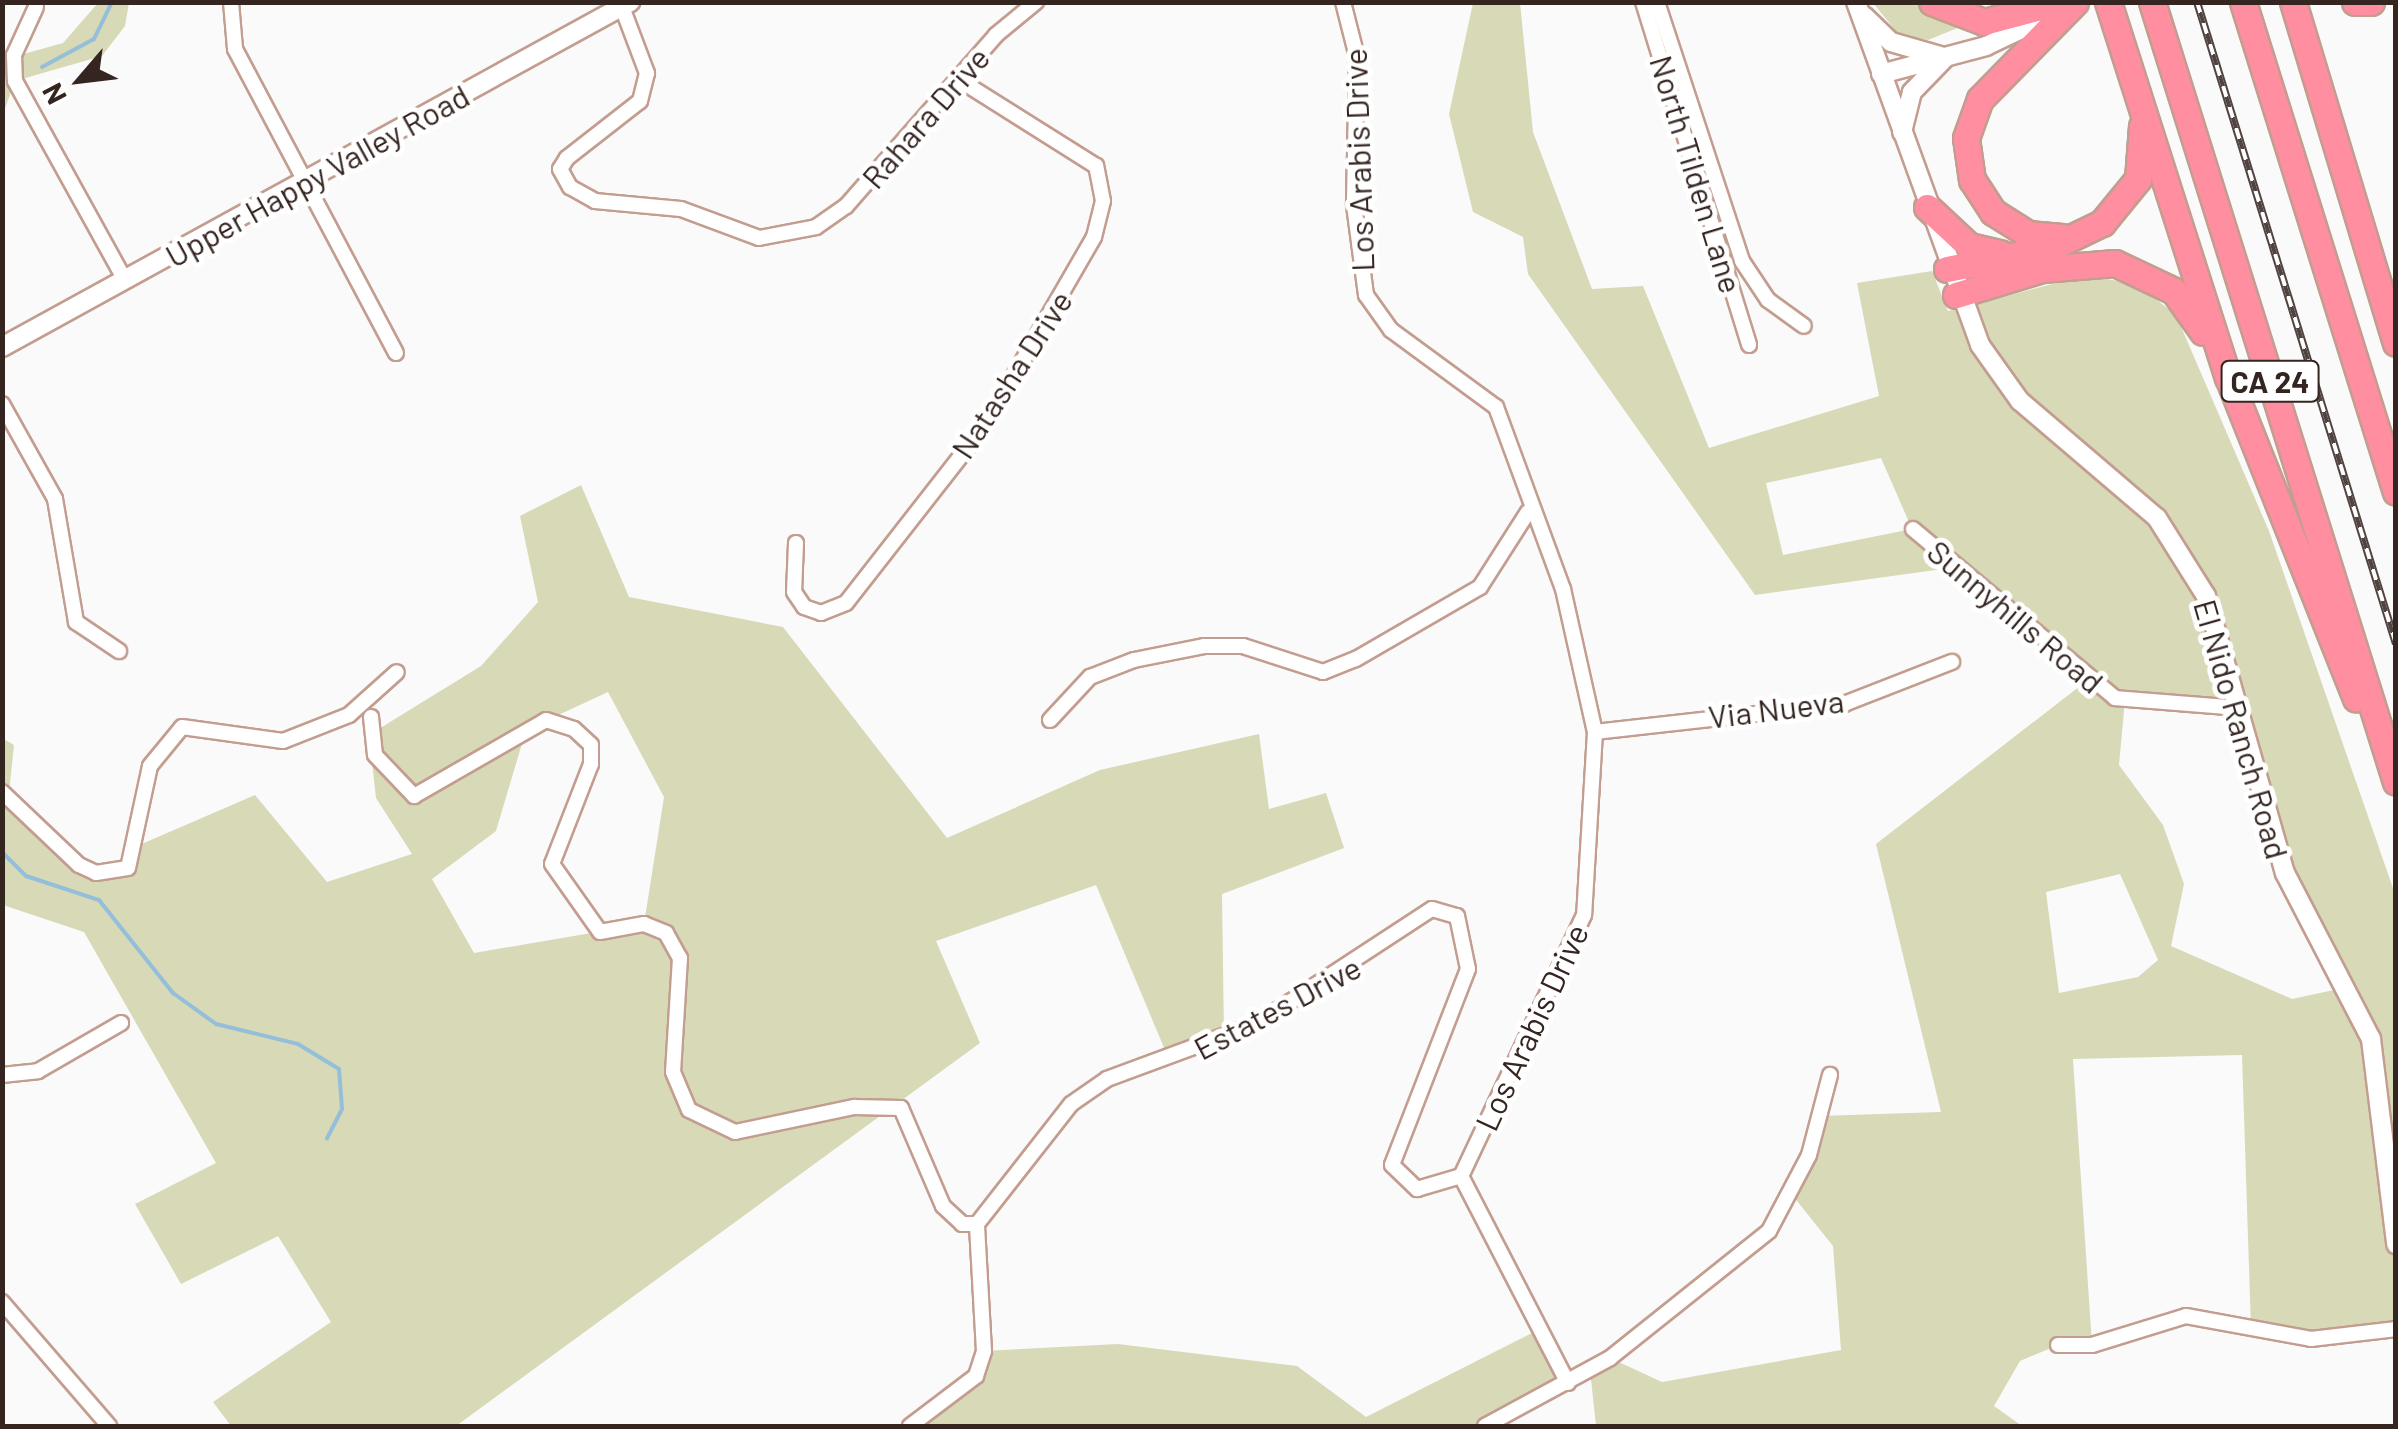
<!DOCTYPE html>
<html>
<head>
<meta charset="utf-8">
<style>
	body { margin:0 }
	#map { position:relative; width:2398px; height:1429px; overflow:hidden; background:#fafafa; font-family:Barlow,sans-serif }
	div>[style] { position:absolute }
	.green>* { inset:0; background:#d7d9b7 }
	.stream>* { height:4px; margin:-2px; padding:0 2px; transform-origin:2px; border-radius:2px; background:#94bed9 }
	.roads { filter:drop-shadow(2px 0 #c39d8f) drop-shadow(-2px 0 #c39d8f) drop-shadow(0 2px #c39d8f) drop-shadow(0 -2px #c39d8f) }
	.minor>* { height:14px; margin:-7px; padding:0 7px; transform-origin:7px; border-radius:7px; background:#fff }
	.tertiary>* { height:18px; margin:-9px; padding:0 9px; transform-origin:9px; border-radius:9px; background:#fff }
	.motorway>* { height:25px; margin:-12.5px; padding:0 12.5px; transform-origin:12.5px; border-radius:12.5px; background:#fe8ea0 }
	.rail>* { height:8px; margin-top:-4px; transform-origin:0; background:repeating-linear-gradient(90deg,#fff 0 11px,#514440 0 22px); box-sizing:border-box; border-block:2px solid #514440 }
	span { translate:-50% -50%; white-space:nowrap; text-align:center; line-height:1.15; -webkit-text-stroke:10px #fff; paint-order:stroke }
	.shield-label span { padding:2px 8px; background:#fff; border:2px solid; border-radius:8px; -webkit-text-stroke-width:0 }
	.shield-label { font-size:30px; color:#342520; font-weight:700 }
	.street-label { font-size:32px; color:#342520 }
	.frame { position:absolute; inset:0; border:5px solid #342520; pointer-events:none }
	.north { position:absolute; left:30px; top:30px; width:100px; height:100px; -webkit-text-stroke:8px #fff; paint-order:stroke; rotate:242deg; font-size:28px; font-weight:700; line-height:40px; text-align:center; color:#342520 }
	.north::after { content:''; display:block; margin:auto; width:35px; height:45px; background:#342520; clip-path:polygon(50% 0,100% 100%,50% 72%,0 100%) }
</style>
</head>
<body>
<div id="map">
	<div class="green">
		<div style="clip-path:polygon(98px 3px,129px 3px,125px 26px,102px 56px,15px 81px,3px 114px,2px 60px,63px 43px)"></div>
		<div style="clip-path:polygon(evenodd,1473px 3px,1520px 3px,1533px 132px,1592px 289px,1643px 286px,1709px 448px,1879px 396px,1857px 283px,1932px 271px,1948px 311px,2087px 275px,2138px 285px,2176px 315px,2269px 531px,2395px 894px,2395px 1329px,2311px 1339px,2251px 1328px,2242px 1055px,2073px 1059px,2092px 1345px,2058px 1345px,2020px 1361px,1994px 1406px,2022px 1426px,1596px 1426px,1590px 1370px,1610px 1358px,1662px 1382px,1841px 1350px,1833px 1246px,1793px 1196px,1819px 1116px,1941px 1112px,1876px 844px,2089px 679px,1950px 568px,1755px 595px,1528px 274px,1523px 237px,1473px 212px,1449px 114px,1473px 3px,1881px 458px,1912px 529px,1783px 555px,1766px 483px,1881px 458px,1473px 3px,2125px 700px,2239px 708px,2285px 873px,2348px 987px,2292px 999px,2171px 946px,2184px 884px,2163px 825px,2119px 765px,2125px 700px,1473px 3px,2120px 874px,2158px 960px,2138px 977px,2059px 993px,2046px 892px,2120px 874px)"></div>
		<div style="clip-path:polygon(1873px 3px,1915px 3px,1960px 27px,1928px 40px,1900px 36px)"></div>
		<div style="clip-path:polygon(evenodd,581px 485px,629px 597px,783px 627px,947px 838px,1100px 770px,1259px 734px,1269px 809px,1326px 793px,1344px 848px,1222px 894px,1224px 1038px,1170px 1062px,1096px 885px,936px 941px,980px 1043px,456px 1426px,231px 1426px,213px 1402px,331px 1322px,278px 1236px,181px 1284px,135px 1204px,216px 1163px,84px 932px,3px 905px,2px 738px,14px 745px,9px 793px,79px 865px,118px 870px,137px 846px,255px 795px,327px 882px,412px 854px,376px 798px,369px 735px,481px 666px,538px 602px,520px 516px,581px 485px,608px 692px,664px 797px,644px 924px,474px 953px,432px 879px,496px 831px,526px 730px,608px 692px)"></div>
		<div style="clip-path:polygon(1540px 1329px,1568px 1383px,1485px 1426px,910px 1426px,963px 1393px,984px 1351px,1118px 1344px,1297px 1366px,1366px 1417px)"></div>
	</div>
	<div class="stream">
		<div style="left:42px;top:67px;width:59px;rotate:-28.3deg"></div>
		<div style="left:94px;top:39px;width:41px;rotate:-64.1deg"></div>
		<div style="left:2px;top:852px;width:34px;rotate:45deg"></div>
		<div style="left:26px;top:876px;width:77px;rotate:18.2deg"></div>
		<div style="left:99px;top:900px;width:119px;rotate:51.5deg"></div>
		<div style="left:173px;top:993px;width:53px;rotate:35.8deg"></div>
		<div style="left:216px;top:1024px;width:84px;rotate:13.7deg"></div>
		<div style="left:298px;top:1044px;width:48px;rotate:31.4deg"></div>
		<div style="left:339px;top:1069px;width:40px;rotate:85.7deg"></div>
		<div style="left:342px;top:1109px;width:33px;rotate:117deg"></div>
	</div>
	<div class="roads">
		<div class="minor">
			<div style="left:231px;top:2px;width:47px;rotate:85.1deg"></div>
			<div style="left:235px;top:49px;width:344px;rotate:62.1deg"></div>
			<div style="left:1343px;top:2px;width:57px;rotate:75.7deg"></div>
			<div style="left:1357px;top:57px;width:148px;rotate:91.2deg"></div>
			<div style="left:1354px;top:205px;width:91px;rotate:82.4deg"></div>
			<div style="left:1366px;top:295px;width:43px;rotate:54.5deg"></div>
			<div style="left:1391px;top:330px;width:130px;rotate:36.3deg"></div>
			<div style="left:1496px;top:407px;width:194px;rotate:69.8deg"></div>
			<div style="left:1563px;top:589px;width:147px;rotate:77.4deg"></div>
			<div style="left:1595px;top:732px;width:183px;rotate:93.4deg"></div>
			<div style="left:1584px;top:915px;width:289px;rotate:115.2deg"></div>
			<div style="left:1461px;top:1176px;width:233px;rotate:62.7deg"></div>
			<div style="left:1643px;top:2px;width:359px;rotate:72.8deg"></div>
			<div style="left:1657px;top:2px;width:273px;rotate:71.8deg"></div>
			<div style="left:1742px;top:261px;width:47px;rotate:56.3deg"></div>
			<div style="left:1768px;top:300px;width:44px;rotate:35.8deg"></div>
			<div style="left:36px;top:7px;width:53px;rotate:114.6deg"></div>
			<div style="left:14px;top:55px;width:26px;rotate:88deg"></div>
			<div style="left:15px;top:81px;width:227px;rotate:61.1deg"></div>
			<div style="left:622px;top:7px;width:71px;rotate:69.3deg"></div>
			<div style="left:647px;top:73px;width:29px;rotate:104deg"></div>
			<div style="left:640px;top:101px;width:93px;rotate:142deg"></div>
			<div style="left:567px;top:158px;width:13px;rotate:122deg"></div>
			<div style="left:560px;top:169px;width:21px;rotate:61deg"></div>
			<div style="left:570px;top:187px;width:29px;rotate:29deg"></div>
			<div style="left:595px;top:201px;width:86px;rotate:5.3deg"></div>
			<div style="left:681px;top:209px;width:83px;rotate:20.4deg"></div>
			<div style="left:759px;top:238px;width:58px;rotate:-10.9deg"></div>
			<div style="left:816px;top:227px;width:37px;rotate:-35deg"></div>
			<div style="left:846px;top:206px;width:227px;rotate:-48.7deg"></div>
			<div style="left:996px;top:35px;width:52px;rotate:-39.5deg"></div>
			<div style="left:2px;top:404px;width:109px;rotate:60.8deg"></div>
			<div style="left:55px;top:499px;width:125px;rotate:80.3deg"></div>
			<div style="left:76px;top:622px;width:52px;rotate:34deg"></div>
			<div style="left:1913px;top:529px;width:263px;rotate:39.9deg"></div>
			<div style="left:2115px;top:698px;width:124px;rotate:4.6deg"></div>
			<div style="left:796px;top:543px;width:49px;rotate:92.3deg"></div>
			<div style="left:794px;top:592px;width:18px;rotate:56deg"></div>
			<div style="left:804px;top:607px;width:18px;rotate:19deg"></div>
			<div style="left:821px;top:613px;width:27px;rotate:-22deg"></div>
			<div style="left:846px;top:603px;width:227px;rotate:-52deg"></div>
			<div style="left:986px;top:424px;width:216px;rotate:-60deg"></div>
			<div style="left:1094px;top:237px;width:37px;rotate:-76deg"></div>
			<div style="left:1103px;top:201px;width:36px;rotate:-101deg"></div>
			<div style="left:1096px;top:166px;width:163px;rotate:-147.8deg"></div>
			<div style="left:371px;top:717px;width:38px;rotate:84deg"></div>
			<div style="left:375px;top:755px;width:57px;rotate:46.4deg"></div>
			<div style="left:414px;top:796px;width:152px;rotate:-29.9deg"></div>
			<div style="left:546px;top:720px;width:29px;rotate:18deg"></div>
			<div style="left:574px;top:729px;width:23px;rotate:43deg"></div>
			<div style="left:591px;top:745px;width:19px;rotate:90deg"></div>
			<div style="left:591px;top:764px;width:107px;rotate:111.3deg"></div>
			<div style="left:552px;top:864px;width:83px;rotate:54.8deg"></div>
			<div style="left:600px;top:932px;width:45px;rotate:-10.3deg"></div>
			<div style="left:644px;top:924px;width:24px;rotate:22deg"></div>
			<div style="left:666px;top:933px;width:29px;rotate:61deg"></div>
			<div style="left:680px;top:958px;width:114px;rotate:93.5deg"></div>
			<div style="left:673px;top:1072px;width:41px;rotate:67.2deg"></div>
			<div style="left:689px;top:1110px;width:51px;rotate:25.6deg"></div>
			<div style="left:735px;top:1132px;width:122px;rotate:-11.9deg"></div>
			<div style="left:854px;top:1107px;width:47px;rotate:1.2deg"></div>
			<div style="left:901px;top:1108px;width:107px;rotate:66.8deg"></div>
			<div style="left:943px;top:1206px;width:26px;rotate:43deg"></div>
			<div style="left:962px;top:1224px;width:15px"></div>
			<div style="left:1050px;top:720px;width:59px;rotate:-47.1deg"></div>
			<div style="left:1090px;top:677px;width:47px;rotate:-21.1deg"></div>
			<div style="left:1134px;top:660px;width:71px;rotate:-11.3deg"></div>
			<div style="left:1204px;top:646px;width:39px"></div>
			<div style="left:1243px;top:646px;width:84px;rotate:18deg"></div>
			<div style="left:1323px;top:672px;width:35px;rotate:-22deg"></div>
			<div style="left:1356px;top:659px;width:143px;rotate:-30.1deg"></div>
			<div style="left:1480px;top:587px;width:89px;rotate:-57.4deg"></div>
			<div style="left:1595px;top:732px;width:251px;rotate:-6.4deg"></div>
			<div style="left:1844px;top:704px;width:116px;rotate:-21.3deg"></div>
			<div style="left:2px;top:792px;width:106px;rotate:43.5deg"></div>
			<div style="left:79px;top:865px;width:19px;rotate:25deg"></div>
			<div style="left:96px;top:873px;width:32px;rotate:-9deg"></div>
			<div style="left:128px;top:868px;width:104px;rotate:-77.8deg"></div>
			<div style="left:150px;top:766px;width:50px;rotate:-50.6deg"></div>
			<div style="left:182px;top:727px;width:102px;rotate:7.9deg"></div>
			<div style="left:283px;top:741px;width:71px;rotate:-21.5deg"></div>
			<div style="left:349px;top:715px;width:64px;rotate:-41.9deg"></div>
			<div style="left:2px;top:1075px;width:36px;rotate:-6deg"></div>
			<div style="left:38px;top:1071px;width:96px;rotate:-30deg"></div>
			<div style="left:2px;top:1302px;width:164px;rotate:49.2deg"></div>
			<div style="left:2058px;top:1345px;width:34px"></div>
			<div style="left:2092px;top:1345px;width:98px;rotate:-17.1deg"></div>
			<div style="left:2186px;top:1316px;width:127px;rotate:10.4deg"></div>
			<div style="left:2311px;top:1339px;width:86px;rotate:-6.7deg"></div>
			<div style="left:910px;top:1426px;width:83px;rotate:-37.1deg"></div>
			<div style="left:976px;top:1376px;width:26px;rotate:-72deg"></div>
			<div style="left:984px;top:1351px;width:127px;rotate:-93.2deg"></div>
			<div style="left:977px;top:1224px;width:152px;rotate:-51.9deg"></div>
			<div style="left:1071px;top:1104px;width:44px;rotate:-34.8deg"></div>
			<div style="left:1107px;top:1079px;width:159px;rotate:-20.3deg"></div>
			<div style="left:1256px;top:1024px;width:210px;rotate:-33.2deg"></div>
			<div style="left:1432px;top:909px;width:26px;rotate:16deg"></div>
			<div style="left:1457px;top:916px;width:54px;rotate:78.3deg"></div>
			<div style="left:1468px;top:969px;width:210px;rotate:111.2deg"></div>
			<div style="left:1392px;top:1165px;width:35px;rotate:44deg"></div>
			<div style="left:1417px;top:1189px;width:46px;rotate:-16.5deg"></div>
			<div style="left:1485px;top:1426px;width:142px;rotate:-28.5deg"></div>
			<div style="left:1610px;top:1358px;width:203px;rotate:-38.6deg"></div>
			<div style="left:1769px;top:1231px;width:86px;rotate:-62.2deg"></div>
			<div style="left:1809px;top:1155px;width:83px;rotate:-75.3deg"></div>
		</div>
		<div class="tertiary">
			<div style="left:1856px;top:2px;width:365px;rotate:70.1deg"></div>
			<div style="left:1980px;top:345px;width:69px;rotate:54.5deg"></div>
			<div style="left:2020px;top:401px;width:180px;rotate:40.5deg"></div>
			<div style="left:2157px;top:518px;width:92px;rotate:57.9deg"></div>
			<div style="left:2206px;top:596px;width:288px;rotate:74.1deg"></div>
			<div style="left:2285px;top:873px;width:187px;rotate:62.6deg"></div>
			<div style="left:2371px;top:1039px;width:207px;rotate:83deg"></div>
			<div style="left:1864px;top:16px;width:37px;rotate:44deg"></div>
			<div style="left:1891px;top:42px;width:51px;rotate:15.9deg"></div>
			<div style="left:1881px;top:74px;width:109px;rotate:-14.9deg"></div>
			<div style="left:1986px;top:46px;width:74px;rotate:-25.5deg"></div>
			<div style="left:1902px;top:132px;width:41px;rotate:-76deg"></div>
			<div style="left:1912px;top:92px;width:47px;rotate:-45.9deg"></div>
			<div style="left:2px;top:347px;width:717px;rotate:-28.78deg"></div>
		</div>
		<div class="motorway">
			<div style="left:1932px;top:2px;width:56px;rotate:21deg"></div>
			<div style="left:1984px;top:22px;width:78px;rotate:-14.9deg"></div>
			<div style="left:2108px;top:2px;width:394px;rotate:72.3deg"></div>
			<div style="left:2228px;top:377px;width:346px;rotate:68.3deg"></div>
			<div style="left:2152px;top:2px;width:817px;rotate:72.63deg"></div>
			<div style="left:2243px;top:2px;width:513px;rotate:72.66deg"></div>
			<div style="left:2293px;top:2px;width:356px;rotate:73.2deg"></div>
			<div style="left:2355px;top:2px;width:16px"></div>
			<div style="left:1927px;top:207px;width:57px;rotate:42.9deg"></div>
			<div style="left:1969px;top:246px;width:32px;rotate:13deg"></div>
			<div style="left:2062px;top:237px;width:34px;rotate:-175deg"></div>
			<div style="left:2028px;top:234px;width:41px;rotate:-147.8deg"></div>
			<div style="left:1993px;top:212px;width:38px;rotate:-123deg"></div>
			<div style="left:1972px;top:180px;width:42px;rotate:-98.1deg"></div>
			<div style="left:1966px;top:138px;width:41px;rotate:-70.3deg"></div>
			<div style="left:1980px;top:99px;width:136px;rotate:-45.6deg"></div>
			<div style="left:1947px;top:269px;width:105px;rotate:-11.5deg"></div>
			<div style="left:2050px;top:248px;width:58px;rotate:-25.7deg"></div>
			<div style="left:2102px;top:223px;width:57px;rotate:-50.7deg"></div>
			<div style="left:2138px;top:179px;width:53px;rotate:-85.7deg"></div>
			<div style="left:1956px;top:295px;width:90px;rotate:-16.8deg"></div>
			<div style="left:2042px;top:269px;width:73px;rotate:-4.7deg"></div>
			<div style="left:2115px;top:263px;width:65px;rotate:25.4deg"></div>
			<div style="left:2174px;top:291px;width:50px;rotate:54.7deg"></div>
		</div>
	</div>
	<div class="rail">
		<div style="left:2197px;top:2px;width:672px;rotate:72.78deg"></div>
	</div>
	<div class="shield-label">
		<span style="left:2270px;top:381px">CA 24</span>
	</div>
	<div class="street-label">
		<span style="left:925px;top:117px;rotate:-49deg">Rahara Drive</span>
		<span style="left:1358px;top:160px;rotate:-92deg">Los Arabis Drive</span>
		<span style="left:1697px;top:174px;rotate:73deg">North Tilden Lane</span>
		<span style="left:317px;top:175px;rotate:-29deg">Upper Happy Valley Road</span>
		<span style="left:1011px;top:374px;rotate:-57deg">Natasha Drive</span>
		<span style="left:2016px;top:616px;rotate:40deg">Sunnyhills Road</span>
		<span style="left:1776px;top:708px;rotate:-7deg">Via Nueva</span>
		<span style="left:2242px;top:729px;rotate:74deg">El Nido Ranch Road</span>
		<span style="left:1277px;top:1007px;rotate:-28deg">Estates Drive</span>
		<span style="left:1531px;top:1027px;rotate:-65deg">Los Arabis Drive</span>
	</div>
	<div class="frame"></div>
	<div class="north">N</div>
</div>
</body>
</html>
